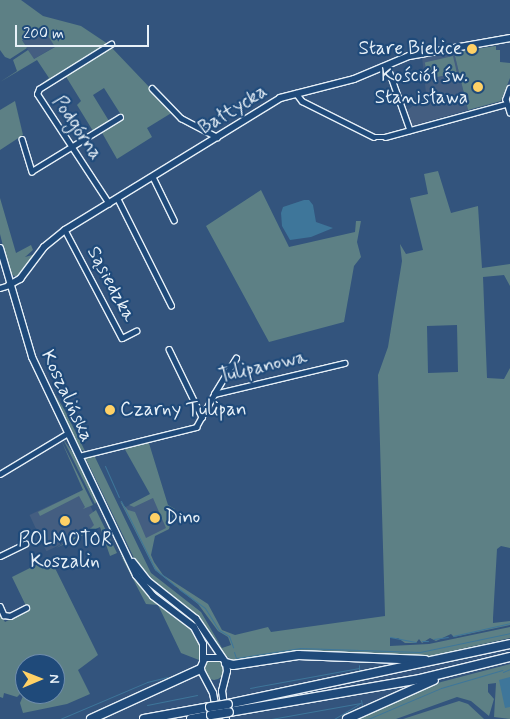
<!DOCTYPE html>
<html>
<head>
<meta charset="utf-8">
<style>
	body { margin:0 }
	#map { position:relative; width:510px; height:719px; overflow:hidden; background:#33547d; font-family:Mynerve,sans-serif }
	div>[style] { position:absolute }
	.built>* { inset:0; background:#445e81; transform-origin:0 0 }
	.green>* { inset:0; background:#5d8085; transform-origin:0 0 }
	.round { border-radius:50% }
	.water>* { inset:0; background:#3e769a }
	.stream>* { height:1px; margin:-0.5px; padding:0 0.5px; transform-origin:0.5px; border-radius:0.5px; background:#3e769a }
	.roads { filter:drop-shadow(1px 0 #e8f1f8) drop-shadow(-1px 0 #e8f1f8) drop-shadow(0 1px #e8f1f8) drop-shadow(0 -1px #e8f1f8) }
	.street>* { height:4.5px; margin:-2.25px; padding:0 2.25px; transform-origin:2.25px; border-radius:2.25px; background:#1f4a7a }
	.secondary>* { height:6px; margin:-3px; padding:0 3px; transform-origin:3px; border-radius:3px; background:#1f4a7a }
	.highway>* { height:8px; margin:-4px; padding:0 4px; transform-origin:4px; border-radius:4px; background:#1f4a7a }
	.bridges { filter:drop-shadow(1px 0 #e8f1f8) drop-shadow(-1px 0 #e8f1f8) drop-shadow(0 1px #e8f1f8) drop-shadow(0 -1px #e8f1f8) }
	.highway-bridge>* { height:8px; margin:-4px; padding:0 4px; transform-origin:4px; border-radius:4px; background:#1f4a7a }
	.dots>* { width:14px; height:14px; translate:-50% -50%; box-sizing:border-box; border:2px solid #1f4a7a; border-radius:50% }
	span { translate:-50% -50%; white-space:nowrap; text-align:center; line-height:1.15; -webkit-text-stroke:4.5px #1f4a7a; paint-order:stroke }
	.poi-label { font-size:19px; color:#e8f1f8 }
	.right { translate:-100% -50%; text-align:right }
	.left { translate:0 -50%; text-align:left }
	.street-label { font-size:19px; color:#e8f1f8 }
	.north { position:absolute; left:15px; top:654px; width:50px; height:50px; box-sizing:border-box; background:#1f4a7a; border:1px solid #6f8dac; border-radius:50%; rotate:89deg; font-size:14px; font-weight:700; line-height:20px; text-align:center; color:#e8f1f8 }
	.north::after { content:''; display:block; margin:auto; width:18px; height:22px; background:#ffd166; clip-path:polygon(50% 0,100% 100%,50% 72%,0 100%) }
	.scale { position:absolute; left:15px; top:25px; width:134px; height:22px; box-sizing:border-box; border:2px solid #e8f1f8; border-top:0; padding-left:6px; font-size:15px; line-height:18px; white-space:nowrap; color:#e8f1f8; -webkit-text-stroke:4px #1f4a7a; paint-order:stroke }
</style>
</head>
<body>
<div id="map">
	<div class="built">
		<div style="left:43px;top:26px;width:24px;height:25px;rotate:60deg"></div>
		<div style="clip-path:polygon(454px 52px,468px 110px,411px 126px,406px 112px,426px 93px,422px 57px)"></div>
		<div style="left:83px;top:490px;width:40px;height:59px;rotate:65deg"></div>
		<div style="left:152px;top:494px;width:39px;height:30px;rotate:64deg"></div>
	</div>
	<div class="green">
		<div style="clip-path:polygon(0 0,21px 0,43px 16px,81px 26px,108px 44px,36px 88px,49px 78px,37px 60px,0 82px,17px 71px,13px 60px,28px 50px,34px 59px,55px 47px,42px 26px,22px 40px,27px 48px,10px 59px,5px 57px,0 50px)"></div>
		<div style="clip-path:polygon(496px 46px,496px 50px,500px 50px,500px 62px,510px 63px,510px 78px,501px 101px,468px 110px,454px 52px)"></div>
		<div style="clip-path:polygon(112px 48px,173px 112px,147px 128px,152px 137px,117px 159px,101px 131px,123px 118px,104px 88px,93px 95px,109px 121px,93px 131px,77px 105px,81px 101px,65px 75px)"></div>
		<div style="left:453px;top:56px;width:17px;height:29px;rotate:77deg"></div>
		<div style="clip-path:polygon(15px 101px,23px 135px,0 150px,0 110px)"></div>
		<div style="clip-path:polygon(evenodd,438px 171px,451px 213px,478px 206px,482px 268px,510px 264px,510px 286px,504px 275px,483px 277px,487px 378px,504px 379px,510px 368px,510px 548px,501px 546px,497px 549px,493px 618px,493px 623px,510px 621px,510px 625px,454px 637px,451px 634px,436px 641px,430px 638px,422px 643px,419px 639px,416px 643px,405px 643px,398px 638px,390px 638px,390px 646px,429px 644px,510px 627px,510px 638px,421px 658px,289px 652px,231px 660px,219px 649px,201px 619px,157px 584px,135px 560px,85px 457px,94px 455px,151px 573px,201px 612px,222px 648px,231px 645px,228px 637px,218px 631px,198px 604px,155px 570px,120px 501px,128px 510px,135px 512px,146px 538px,166px 528px,153px 498px,134px 507px,129px 505px,150px 494px,123px 446px,148px 440px,168px 505px,175px 509px,169px 529px,155px 536px,151px 555px,154px 562px,163px 575px,208px 604px,222px 630px,235px 635px,268px 627px,271px 632px,385px 616px,378px 375px,388px 347px,402px 261px,400px 244px,406px 254px,423px 250px,410px 198px,428px 194px,424px 174px,438px 171px,457px 325px,458px 372px,428px 373px,427px 326px,457px 325px)"></div>
		<div style="clip-path:polygon(261px 190px,289px 247px,355px 232px,356px 221px,361px 221px,357px 242px,361px 257px,354px 266px,344px 322px,269px 342px,206px 226px)"></div>
		<div style="clip-path:polygon(0 198px,16px 253px,31px 245px,33px 250px,25px 257px,36px 254px,17px 277px,10px 274px,0 234px)"></div>
		<div style="clip-path:polygon(47px 382px,64px 409px,85px 451px,79px 449px)"></div>
		<div style="clip-path:polygon(63px 439px,73px 453px,97px 501px,95px 504px)"></div>
		<div style="clip-path:polygon(61px 440px,93px 505px,83px 509px,85px 507px,79px 496px,40px 516px,38px 512px,83px 490px)"></div>
		<div style="clip-path:polygon(96px 510px,117px 553px,110px 556px,100px 527px,56px 548px,91px 528px,94px 525px,89px 515px)"></div>
		<div style="clip-path:polygon(120px 554px,133px 573px,194px 632px,200px 644px,199px 660px,181px 653px,158px 605px,146px 604px)"></div>
		<div style="clip-path:polygon(evenodd,50px 558px,98px 655px,78px 670px,90px 694px,67px 704px,23px 713px,20px 703px,23px 696px,20px 694px,17px 697px,4px 693px,3px 698px,0 697px,0 614px,5px 622px,28px 610px,12px 577px,50px 558px,25px 664px,55px 664px,55px 694px,25px 694px,25px 664px)"></div>
		<div class="round" style="left:204px;top:660px;width:20px;height:20px"></div>
		<div style="clip-path:polygon(510px 664px,510px 719px,494px 717px,496px 683px,488px 684px,488px 692px,494px 699px,489px 716px,471px 701px,457px 697px,396px 719px,354px 719px,441px 682px)"></div>
		<div style="clip-path:polygon(459px 701px,468px 704px,484px 719px,403px 719px)"></div>
	</div>
	<div class="water">
		<div style="clip-path:polygon(304px 200px,309px 200px,313px 205px,316px 222px,333px 228px,311px 237px,290px 240px,282px 226px,281px 213px,283px 207px)"></div>
		<div style="clip-path:polygon(510px 677px,510px 707px,505px 708px,499px 680px)"></div>
	</div>
	<div class="stream">
		<div style="left:105px;top:466px;width:34px;rotate:66deg"></div>
		<div style="left:121px;top:501px;width:76px;rotate:63.4deg"></div>
		<div style="left:155px;top:569px;width:26px;rotate:40deg"></div>
		<div style="left:179px;top:589px;width:32px;rotate:36deg"></div>
		<div style="left:205px;top:608px;width:26px;rotate:58deg"></div>
		<div style="left:219px;top:630px;width:12px;rotate:31deg"></div>
		<div style="left:229px;top:636px;width:12px;rotate:70deg"></div>
		<div style="left:453px;top:636px;width:58px;rotate:-12.8deg"></div>
		<div style="left:390px;top:637px;width:26px;rotate:11deg"></div>
		<div style="left:434px;top:639px;width:14px;rotate:-8deg"></div>
		<div style="left:422px;top:641px;width:6px"></div>
		<div style="left:234px;top:652px;width:6px;rotate:72deg"></div>
		<div style="left:236px;top:658px;width:65px;rotate:-8.9deg"></div>
		<div style="left:300px;top:648px;width:120px;rotate:1.9deg"></div>
		<div style="left:420px;top:652px;width:92px;rotate:-11.9deg"></div>
		<div style="left:359px;top:665px;width:5px;rotate:90deg"></div>
		<div style="left:503px;top:672px;width:8px;rotate:-23deg"></div>
		<div style="left:250px;top:688px;width:111px;rotate:-10.4deg"></div>
		<div style="left:361px;top:700px;width:5px;rotate:79deg"></div>
		<div style="left:147px;top:705px;width:51px;rotate:-11.3deg"></div>
		<div style="left:60px;top:719px;width:95px;rotate:-23deg"></div>
		<div style="left:147px;top:682px;width:21px;rotate:-14deg"></div>
		<div style="left:271px;top:719px;width:91px;rotate:-10.1deg"></div>
		<div style="left:334px;top:719px;width:29px;rotate:-31deg"></div>
		<div style="left:368px;top:719px;width:79px;rotate:-23deg"></div>
		<div style="left:441px;top:688px;width:64px;rotate:-16.4deg"></div>
	</div>
	<div class="roads">
		<div class="street">
			<div style="left:387px;top:65px;width:69px;rotate:70.5deg"></div>
			<div style="left:152px;top:88px;width:42px;rotate:46deg"></div>
			<div style="left:181px;top:118px;width:41px;rotate:27.8deg"></div>
			<div style="left:510px;top:88px;width:12px;rotate:110deg"></div>
			<div style="left:506px;top:99px;width:14px;rotate:73deg"></div>
			<div style="left:296px;top:93px;width:10px;rotate:53deg"></div>
			<div style="left:302px;top:101px;width:80px;rotate:26.6deg"></div>
			<div style="left:374px;top:137px;width:11px"></div>
			<div style="left:385px;top:137px;width:125px;rotate:-15.3deg"></div>
			<div style="left:22px;top:139px;width:34px;rotate:73deg"></div>
			<div style="left:32px;top:171px;width:103px;rotate:-31.5deg"></div>
			<div style="left:153px;top:177px;width:48px;rotate:64deg"></div>
			<div style="left:118px;top:199px;width:119px;rotate:63.4deg"></div>
			<div style="left:109px;top:204px;width:131px;rotate:-123.2deg"></div>
			<div style="left:37px;top:94px;width:5px;rotate:-68deg"></div>
			<div style="left:39px;top:89px;width:85px;rotate:-32deg"></div>
			<div style="left:65px;top:230px;width:122px;rotate:62.2deg"></div>
			<div style="left:122px;top:338px;width:16px;rotate:-27deg"></div>
			<div style="left:0;top:288px;width:9px;rotate:-18deg"></div>
			<div style="left:169px;top:349px;width:76px;rotate:64.1deg"></div>
			<div style="left:214px;top:394px;width:42px;rotate:-58.6deg"></div>
			<div style="left:79px;top:456px;width:121px;rotate:-13.9deg"></div>
			<div style="left:196px;top:427px;width:38px;rotate:-61deg"></div>
			<div style="left:214px;top:394px;width:134px;rotate:-13.4deg"></div>
			<div style="left:0;top:474px;width:79px;rotate:-31.1deg"></div>
			<div style="left:0;top:556px;width:28px;rotate:-26deg"></div>
			<div style="left:0;top:606px;width:10px;rotate:66deg"></div>
			<div style="left:4px;top:615px;width:6px;rotate:9deg"></div>
			<div style="left:10px;top:616px;width:18px;rotate:-27deg"></div>
		</div>
		<div class="secondary">
			<div style="left:0;top:248px;width:114px;rotate:73.6deg"></div>
			<div style="left:32px;top:357px;width:242px;rotate:64.5deg"></div>
			<div style="left:136px;top:575px;width:27px;rotate:51deg"></div>
			<div style="left:153px;top:596px;width:51px;rotate:37.1deg"></div>
			<div style="left:194px;top:627px;width:19px;rotate:62deg"></div>
			<div style="left:203px;top:644px;width:16px;rotate:90deg"></div>
			<div style="left:9px;top:285px;width:13px;rotate:-29deg"></div>
			<div style="left:20px;top:279px;width:40px;rotate:-53deg"></div>
			<div style="left:44px;top:247px;width:27px;rotate:-39deg"></div>
			<div style="left:65px;top:230px;width:252px;rotate:-31.5deg"></div>
			<div style="left:280px;top:98px;width:76px;rotate:-14.4deg"></div>
			<div style="left:354px;top:79px;width:60px;rotate:-22.7deg"></div>
			<div style="left:409px;top:56px;width:103px;rotate:-10.1deg"></div>
			<div style="left:133px;top:562px;width:24px;rotate:52deg"></div>
			<div style="left:148px;top:581px;width:61px;rotate:38.4deg"></div>
			<div style="left:196px;top:619px;width:53px;rotate:55.7deg"></div>
			<div style="left:226px;top:663px;width:8px;rotate:83deg"></div>
			<div style="left:227px;top:671px;width:21px;rotate:104deg"></div>
			<div style="left:222px;top:691px;width:28px;rotate:82deg"></div>
			<div style="left:218px;top:719px;width:26px;rotate:-101deg"></div>
			<div style="left:213px;top:693px;width:27px;rotate:-118deg"></div>
			<div style="left:200px;top:669px;width:12px;rotate:-66deg"></div>
			<div style="left:205px;top:658px;width:16px"></div>
		</div>
		<div class="highway">
			<div style="left:226px;top:663px;width:7px;rotate:16deg"></div>
			<div style="left:233px;top:665px;width:66px;rotate:-8.7deg"></div>
			<div style="left:298px;top:655px;width:127px;rotate:2.3deg"></div>
			<div style="left:228px;top:704px;width:288px;rotate:-12deg"></div>
			<div style="left:229px;top:712px;width:194px;rotate:-9.8deg"></div>
			<div style="left:420px;top:679px;width:93px;rotate:-13.7deg"></div>
			<div style="left:91px;top:719px;width:120px;rotate:-24.6deg"></div>
			<div style="left:144px;top:719px;width:67px;rotate:-10.3deg"></div>
			<div style="left:191px;top:719px;width:20px;rotate:-11deg"></div>
			<div style="left:347px;top:719px;width:95px;rotate:-24.1deg"></div>
		</div>
	</div>
	<div class="bridges">
		<div class="highway-bridge">
			<div style="left:210px;top:707px;width:18px;rotate:-9deg"></div>
			<div style="left:211px;top:715px;width:18px;rotate:-9deg"></div>
		</div>
	</div>
	<div class="dots">
		<div style="left:472px;top:49px;background:#ffd166"></div>
		<div style="left:478px;top:87px;background:#ffd166"></div>
		<div style="left:110px;top:410px;background:#ffd166"></div>
		<div style="left:155px;top:518px;background:#ffd166"></div>
		<div style="left:65px;top:521px;background:#ffd166"></div>
	</div>
	<div class="poi-label">
		<span class="right" style="left:462px;top:49px">Stare Bielice</span>
		<span class="right" style="left:468px;top:87px">Kościół św.<br>Stanisława</span>
		<span class="left" style="left:120px;top:410px">Czarny Tulipan</span>
		<span class="left" style="left:165px;top:518px">Dino</span>
		<span style="left:65px;top:551px">POLMOTOR<br>Koszalin</span>
	</div>
	<div class="street-label">
		<span style="left:233px;top:110px;rotate:-32deg">Bałtycka</span>
		<span style="left:77px;top:128px;rotate:56deg">Podgórna</span>
		<span style="left:111px;top:284px;rotate:62deg">Sąsiedzka</span>
		<span style="left:263px;top:367px;rotate:-13deg">Tulipanowa</span>
		<span style="left:67px;top:396px;rotate:65deg">Koszalińska</span>
	</div>
	<div class="north">N</div>
	<div class="scale">200 m</div>
</div>
</body>
</html>
